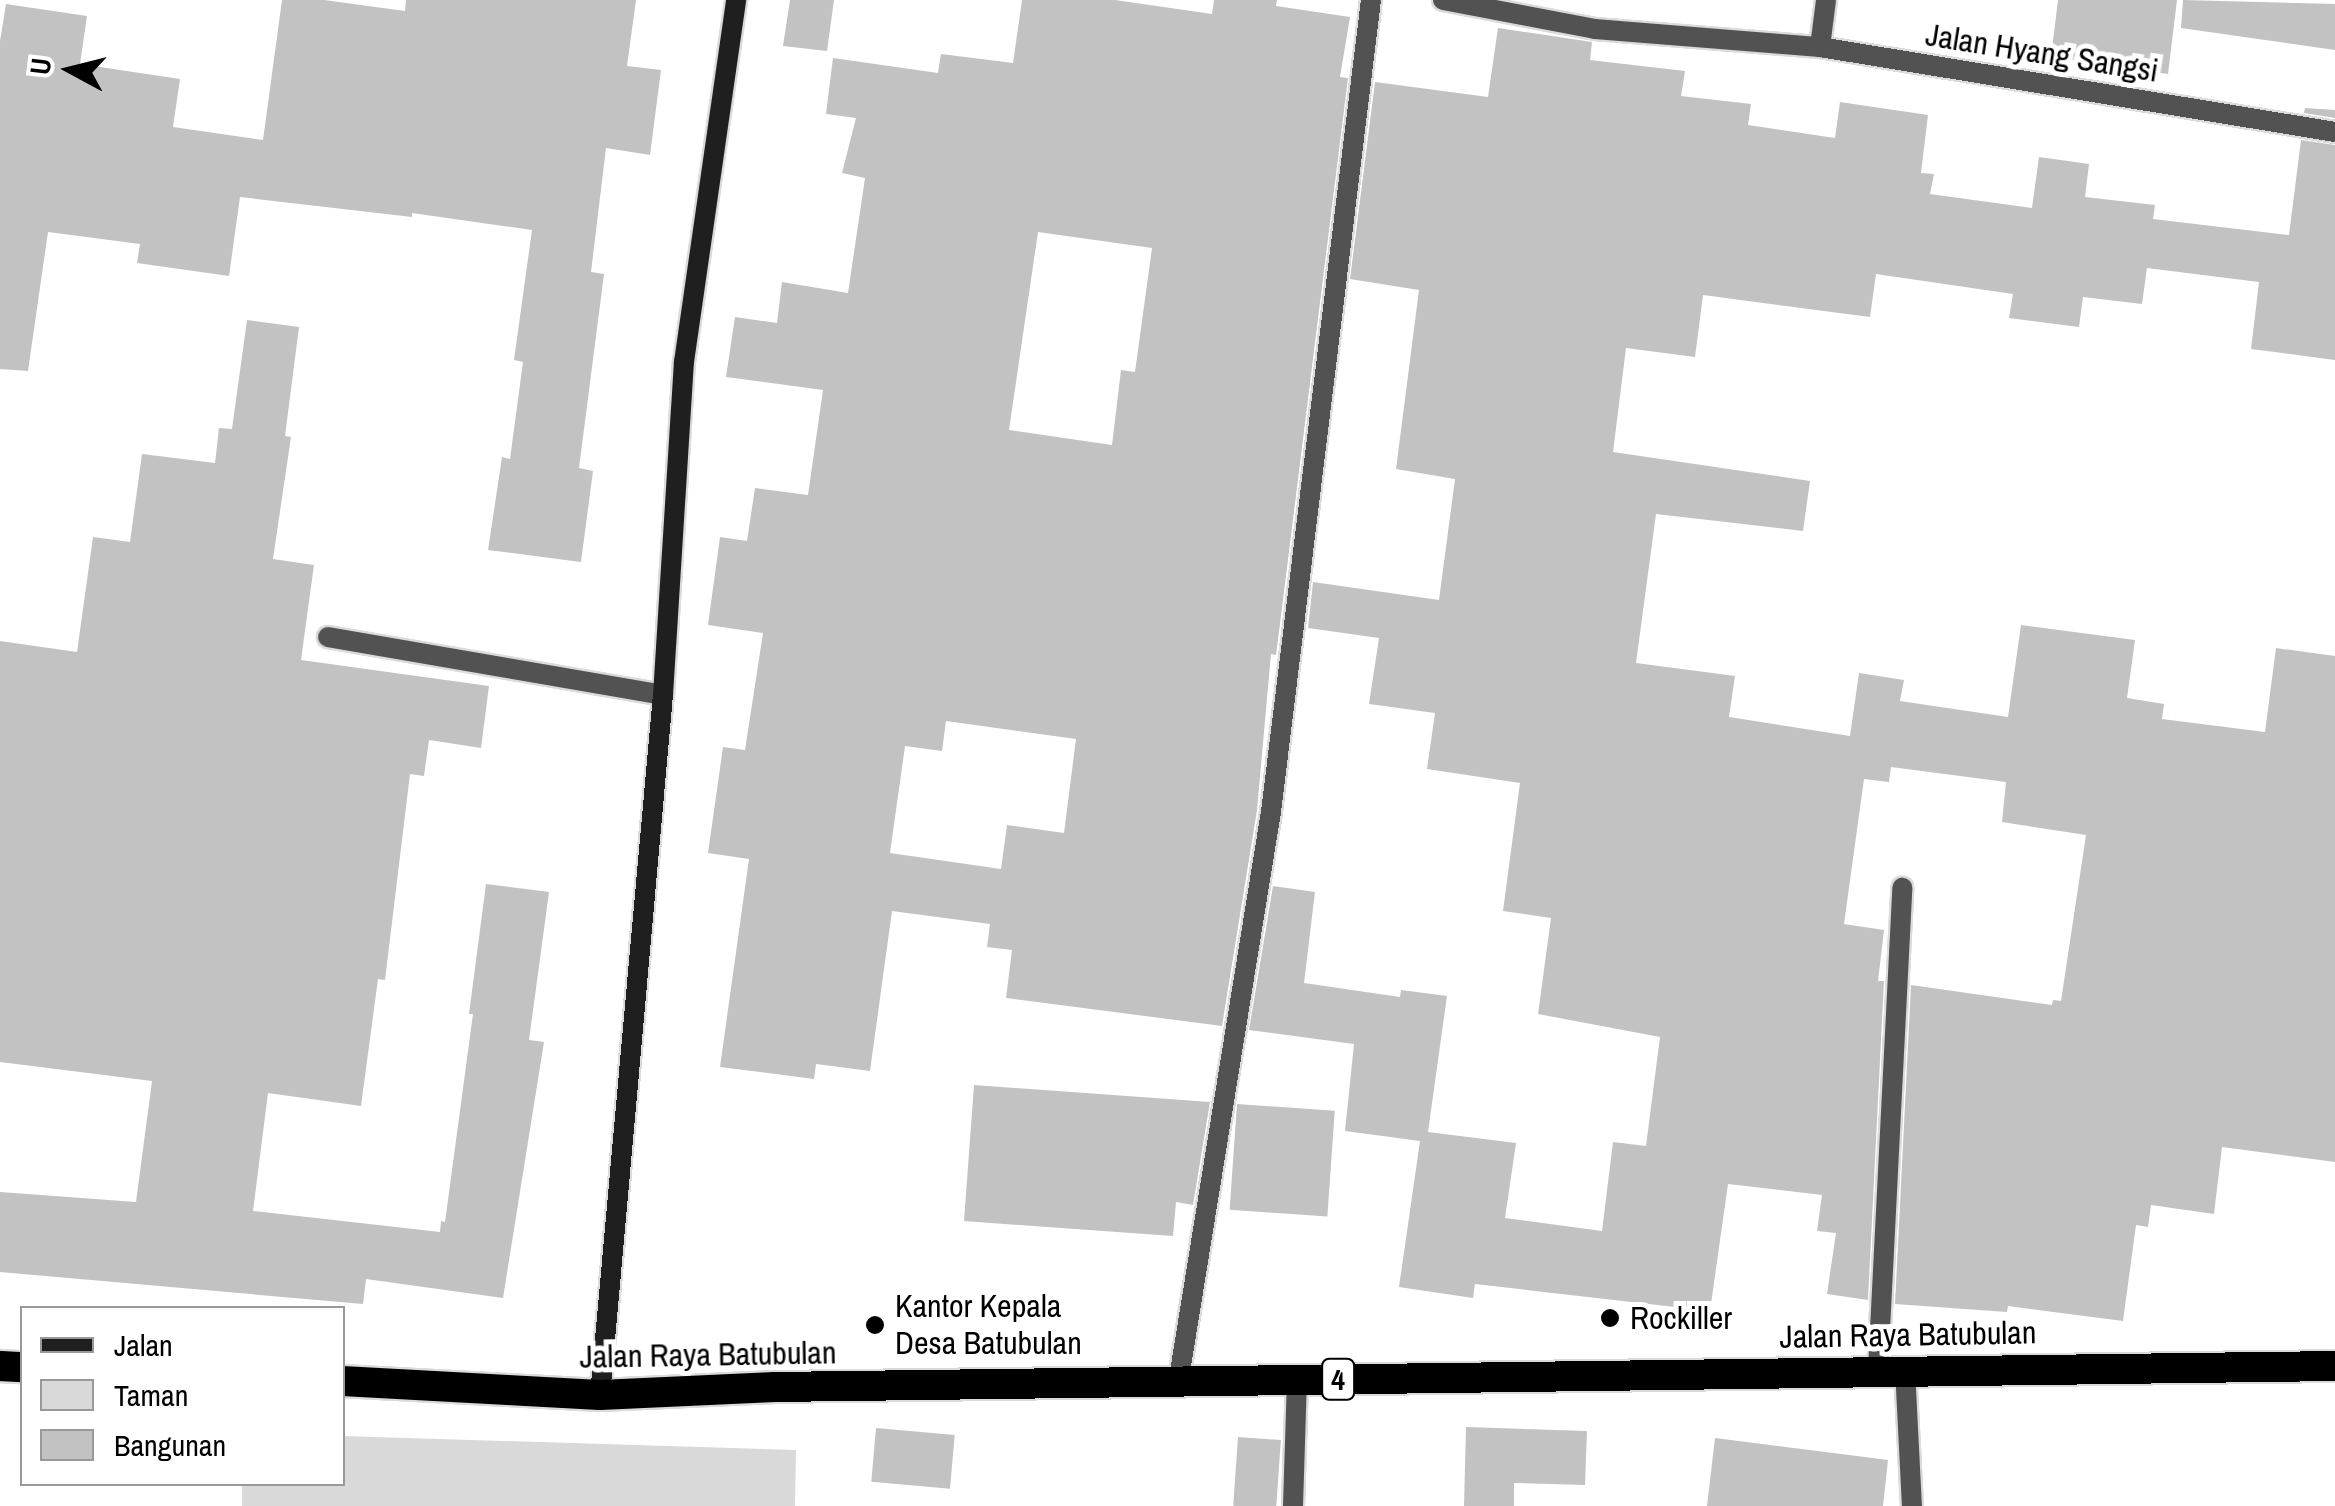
<!DOCTYPE html>
<html>
<head>
<meta charset="utf-8">
<style>
	body { margin:0 }
	#map { position:relative; width:2335px; height:1506px; overflow:hidden; background:#fff; font-family:"Archivo Narrow",sans-serif }
	div>[style] { position:absolute }
	.green>* { inset:0; background:#d9d9d9 }
	.building>* { inset:0; background:#c2c2c2; transform-origin:0 0 }
	.roads { filter:drop-shadow(2px 0 #dbdbdb) drop-shadow(-2px 0 #dbdbdb) drop-shadow(0 2px #dbdbdb) drop-shadow(0 -2px #dbdbdb) }
	.lane>* { height:20px; margin:-10px; padding:0 10px; transform-origin:10px; border-radius:10px; background:#525252 }
	.street>* { height:20px; margin:-10px; padding:0 10px; transform-origin:10px; border-radius:10px; background:#525252 }
	.secondary>* { height:20px; margin:-10px; padding:0 10px; transform-origin:10px; border-radius:10px; background:#1f1f1f }
	.highway>* { height:30px; margin:-15px; padding:0 15px; transform-origin:15px; border-radius:15px; background:#000 }
	.dots>* { width:28px; height:28px; translate:-50% -50%; box-sizing:border-box; border:5px solid #fff; border-radius:50% }
	span { translate:-50% -50%; white-space:nowrap; text-align:center; line-height:1.15; -webkit-text-stroke:10px #fff; paint-order:stroke }
	.shield-label span { padding:2px 8px; background:#fff; border:2px solid; border-radius:8px; -webkit-text-stroke-width:0 }
	.shield-label { font-size:30px; color:#000; font-weight:700 }
	.street-label { font-size:32px; color:#000 }
	.poi-label { font-size:32px; color:#000 }
	.left { translate:0 -50%; text-align:left }
	.legend { position:absolute; left:20px; top:1306px; width:325px; height:180px; box-sizing:border-box; background:#fff; border:2px solid #999; margin:0; padding:12px 18px; list-style:none; font-size:30px; color:#000 }
	.legend li { display:flex; align-items:center; gap:20px; height:50px }
	.legend b { width:50px; border:2px solid #999 }
	.north { position:absolute; left:20px; top:20px; width:100px; height:100px; -webkit-text-stroke:8px #fff; paint-order:stroke; rotate:277deg; font-size:28px; font-weight:700; line-height:40px; text-align:center; color:#000 }
	.north::after { content:''; display:block; margin:auto; width:35px; height:45px; background:#000; clip-path:polygon(50% 0,100% 100%,50% 72%,0 100%) }
</style>
</head>
<body>
<div id="map">
	<div class="green">
		<div style="clip-path:polygon(343px 1436px,796px 1450px,795px 1506px,242px 1506px,242px 1484px,342px 1484px)"></div>
	</div>
	<div class="building">
		<div style="clip-path:polygon(282px 0,324px 0,405px 11px,406px 0,636px 0,627px 66px,661px 70px,650px 155px,606px 148px,591px 272px,604px 274px,579px 468px,593px 471px,581px 562px,488px 550px,502px 457px,510px 459px,523px 362px,514px 360px,532px 230px,412px 213px,412px 217px,240px 197px,229px 276px,137px 263px,140px 244px,48px 232px,28px 371px,0 369px,0 41px,6px 4px,87px 16px,80px 64px,180px 79px,173px 127px,263px 140px)"></div>
		<div style="clip-path:polygon(790px 0,834px 0,827px 51px,783px 46px)"></div>
		<div style="clip-path:polygon(evenodd,1022px 0,1115px 0,1212px 14px,1214px 0,1277px 0,1276px 6px,1350px 17px,1340px 77px,1348px 78px,1280px 624px,1276px 655px,1271px 654px,1257px 810px,1222px 1026px,1006px 998px,1012px 950px,987px 947px,990px 924px,892px 911px,870px 1071px,816px 1064px,814px 1079px,720px 1067px,749px 859px,708px 853px,723px 747px,745px 750px,763px 633px,708px 625px,720px 537px,747px 541px,755px 488px,808px 495px,823px 390px,726px 377px,735px 317px,777px 323px,782px 282px,848px 293px,865px 178px,842px 173px,856px 118px,826px 114px,833px 58px,938px 73px,941px 54px,1013px 63px,1022px 0,1038px 232px,1152px 248px,1135px 372px,1121px 370px,1112px 445px,1009px 430px,1038px 232px,1022px 0,946px 721px,1076px 739px,1064px 833px,1007px 825px,1001px 869px,890px 853px,905px 746px,942px 751px,946px 721px)"></div>
		<div style="clip-path:polygon(2058px 0,2177px 0,2168px 74px,2051px 57px)"></div>
		<div style="clip-path:polygon(2183px 0,2335px 4px,2335px 50px,2181px 28px)"></div>
		<div style="clip-path:polygon(1498px 28px,1592px 42px,1590px 60px,1685px 71px,1681px 96px,1751px 104px,1748px 125px,1835px 138px,1840px 102px,1928px 115px,1921px 173px,1934px 174px,1930px 194px,2032px 208px,2039px 157px,2089px 164px,2085px 197px,2155px 205px,2153px 219px,2289px 235px,2301px 140px,2335px 145px,2335px 360px,2251px 349px,2259px 282px,2147px 268px,2142px 304px,2083px 297px,2079px 327px,2009px 318px,2013px 294px,1876px 274px,1870px 317px,1703px 295px,1695px 357px,1626px 348px,1613px 452px,1810px 481px,1803px 531px,1656px 514px,1636px 663px,1735px 676px,1729px 717px,1850px 736px,1859px 673px,1904px 680px,1900px 701px,2008px 717px,2021px 625px,2135px 640px,2127px 698px,2164px 704px,2162px 719px,2265px 732px,2276px 648px,2335px 656px,2335px 1162px,2222px 1147px,2214px 1214px,2151px 1205px,2148px 1227px,2136px 1225px,2123px 1321px,2008px 1306px,2007px 1312px,1895px 1304px,1911px 985px,2052px 1005px,2053px 1000px,2061px 1001px,2086px 835px,2002px 822px,2006px 782px,1891px 767px,1889px 782px,1864px 779px,1844px 924px,1884px 930px,1878px 981px,1884px 981px,1868px 1300px,1827px 1294px,1836px 1233px,1817px 1231px,1822px 1195px,1728px 1184px,1710px 1311px,1475px 1284px,1473px 1298px,1399px 1287px,1420px 1141px,1345px 1131px,1354px 1044px,1249px 1030px,1273px 886px,1315px 892px,1304px 983px,1400px 997px,1401px 990px,1447px 996px,1428px 1132px,1516px 1143px,1505px 1218px,1602px 1231px,1613px 1142px,1646px 1146px,1660px 1037px,1538px 1014px,1551px 918px,1503px 911px,1520px 783px,1427px 769px,1435px 713px,1369px 704px,1379px 638px,1308px 628px,1313px 582px,1439px 600px,1455px 479px,1396px 469px,1419px 290px,1350px 279px,1375px 82px,1488px 97px)"></div>
		<div style="clip-path:polygon(2305px 108px,2335px 110px,2335px 118px,2304px 113px)"></div>
		<div style="clip-path:polygon(247px 320px,299px 327px,285px 436px,291px 437px,273px 559px,314px 565px,301px 660px,489px 686px,481px 748px,429px 740px,424px 776px,410px 774px,385px 980px,378px 979px,361px 1106px,268px 1093px,253px 1211px,440px 1232px,441px 1221px,445px 1222px,473px 1014px,469px 1014px,486px 884px,549px 892px,529px 1040px,544px 1042px,503px 1298px,366px 1279px,363px 1304px,0 1272px,0 1192px,136px 1202px,152px 1081px,0 1062px,0 641px,77px 652px,93px 537px,130px 542px,142px 454px,215px 463px,219px 428px,232px 429px)"></div>
		<div style="clip-path:polygon(974px 1085px,1210px 1102px,1193px 1205px,1176px 1202px,1173px 1236px,964px 1221px)"></div>
		<div style="left:1237px;top:1104px;width:98px;height:106px;rotate:4deg"></div>
		<div style="clip-path:polygon(1466px 1427px,1587px 1431px,1585px 1485px,1514px 1483px,1514px 1506px,1464px 1506px)"></div>
		<div style="left:876px;top:1428px;width:79px;height:54px;rotate:5deg"></div>
		<div style="left:1238px;top:1437px;width:43px;height:69px;rotate:4deg"></div>
		<div style="clip-path:polygon(1715px 1438px,1888px 1460px,1883px 1506px,1707px 1506px)"></div>
	</div>
	<div class="roads">
		<div class="lane">
			<div style="left:328px;top:637px;width:340px;rotate:9.8deg"></div>
		</div>
		<div class="street">
			<div style="left:1443px;top:0;width:155px;rotate:10.8deg"></div>
			<div style="left:1595px;top:29px;width:226px;rotate:4.6deg"></div>
			<div style="left:1820px;top:47px;width:522px;rotate:9.37deg"></div>
			<div style="left:1820px;top:47px;width:47px;rotate:-82.7deg"></div>
			<div style="left:1878px;top:1369px;width:482px;rotate:-87.1deg"></div>
			<div style="left:1905px;top:1369px;width:137px;rotate:87.1deg"></div>
			<div style="left:1178px;top:1384px;width:580px;rotate:-80.77deg"></div>
			<div style="left:1271px;top:812px;width:818px;rotate:-82.98deg"></div>
			<div style="left:1293px;top:1506px;width:127px;rotate:-88.2deg"></div>
		</div>
		<div class="secondary">
			<div style="left:600px;top:1395px;width:703px;rotate:-84.86deg"></div>
			<div style="left:663px;top:695px;width:334px;rotate:-86.4deg"></div>
			<div style="left:684px;top:362px;width:366px;rotate:-81.8deg"></div>
		</div>
		<div class="highway">
			<div style="left:0;top:1366px;width:22px;rotate:3deg"></div>
			<div style="left:342px;top:1381px;width:258px;rotate:3.1deg"></div>
			<div style="left:600px;top:1395px;width:175px;rotate:-2.6deg"></div>
			<div style="left:775px;top:1387px;width:1560px;rotate:-0.77deg"></div>
		</div>
	</div>
	<div class="dots">
		<div style="left:1610px;top:1318px;background:#000"></div>
		<div style="left:875px;top:1325px;background:#000"></div>
	</div>
	<div class="shield-label">
		<span style="left:1338px;top:1379px">4</span>
	</div>
	<div class="street-label">
		<span style="left:2042px;top:53px;rotate:9deg">Jalan Hyang Sangsi</span>
		<span style="left:1908px;top:1335px;rotate:-1deg">Jalan Raya Batubulan</span>
		<span style="left:708px;top:1355px;rotate:-1deg">Jalan Raya Batubulan</span>
	</div>
	<div class="poi-label">
		<span class="left" style="left:895px;top:1325px">Kantor Kepala<br>Desa Batubulan</span>
		<span class="left" style="left:1630px;top:1318px">Rockiller</span>
	</div>
	<ul class="legend">
	<li><b style="height:12px;background:#1f1f1f"></b>Jalan</li>
	<li><b style="height:28px;background:#d9d9d9"></b>Taman</li>
	<li><b style="height:28px;background:#c2c2c2"></b>Bangunan</li>
	</ul>
	<div class="north">U</div>
</div>
</body>
</html>
